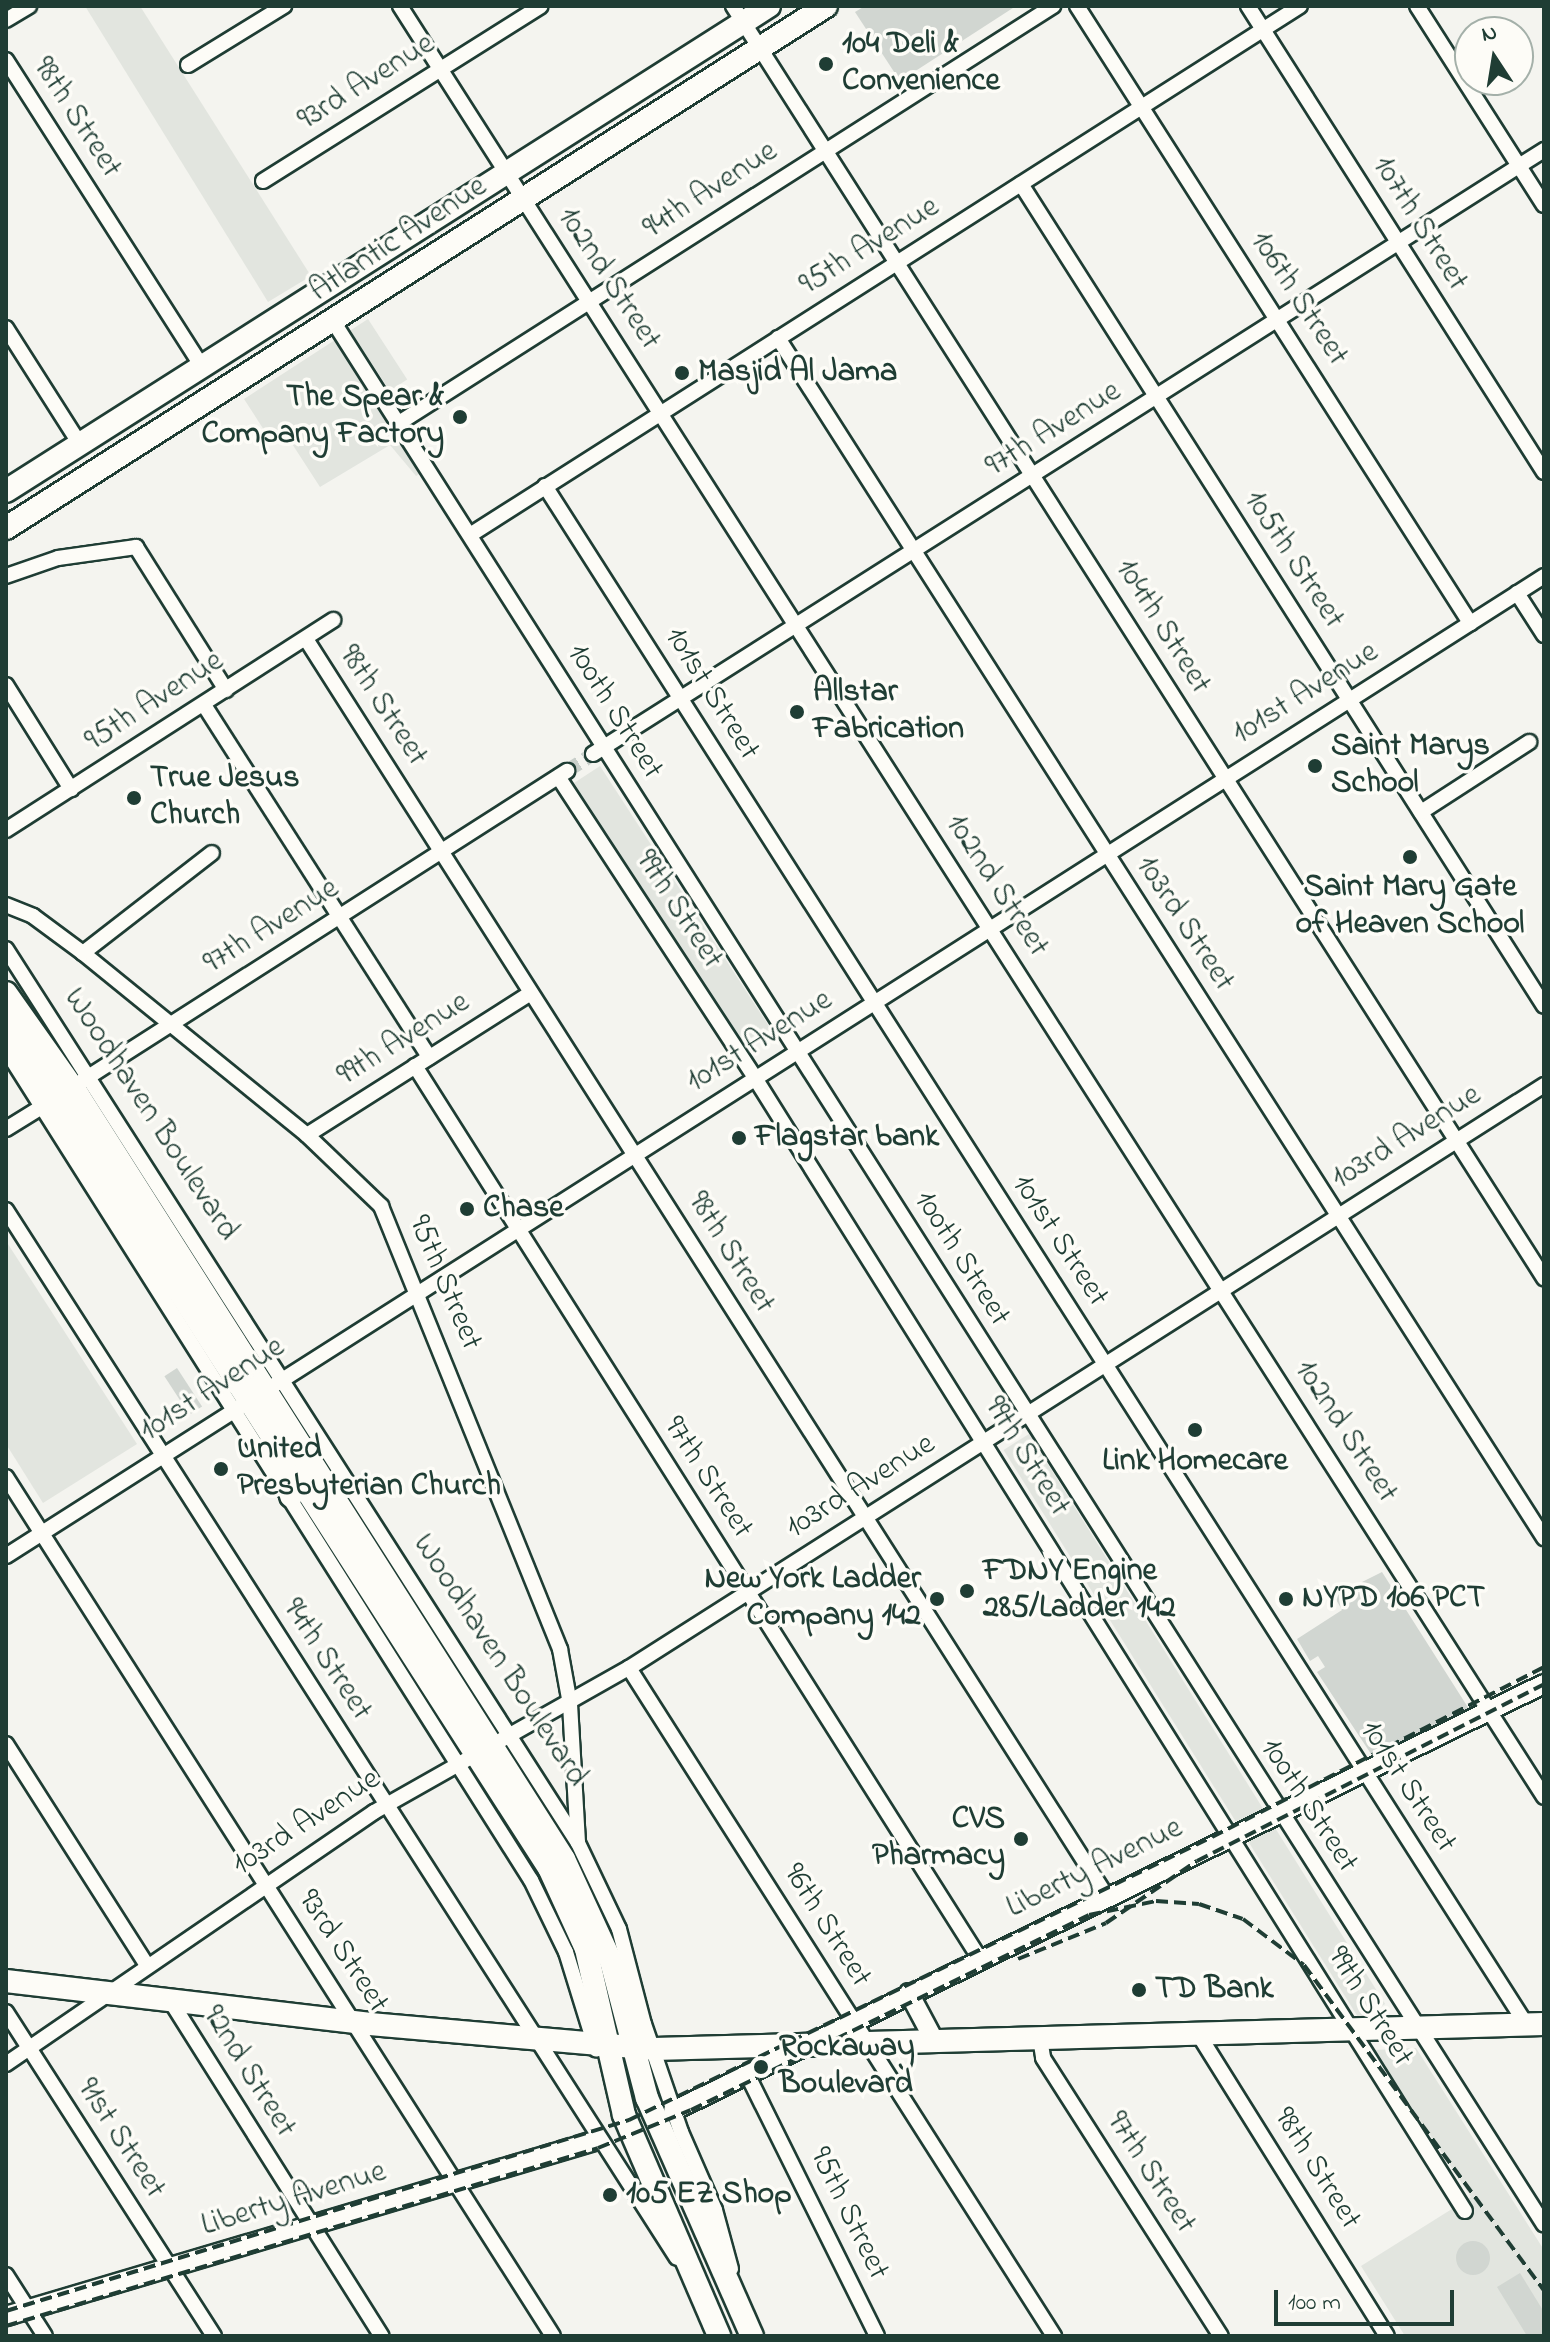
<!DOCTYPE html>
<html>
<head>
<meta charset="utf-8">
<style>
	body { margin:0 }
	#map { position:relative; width:1550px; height:2342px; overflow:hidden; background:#f4f4ef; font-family:"Indie Flower",sans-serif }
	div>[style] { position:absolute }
	.built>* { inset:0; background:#e2e5df; transform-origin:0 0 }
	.green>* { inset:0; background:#d1d6d1; transform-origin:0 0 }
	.round { border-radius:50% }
	.minor-tunnel>* { height:14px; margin-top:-7px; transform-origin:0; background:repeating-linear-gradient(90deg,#c9cfca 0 14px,transparent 0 21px) }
	.roads { filter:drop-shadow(2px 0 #1f3d34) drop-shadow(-2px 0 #1f3d34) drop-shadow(0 2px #1f3d34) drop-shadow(0 -2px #1f3d34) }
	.minor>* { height:14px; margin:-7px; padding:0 7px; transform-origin:7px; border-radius:7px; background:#fdfcf7 }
	.tertiary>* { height:18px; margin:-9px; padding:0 9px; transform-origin:9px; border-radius:9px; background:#fdfcf7 }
	.primary>* { height:22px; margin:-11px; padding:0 11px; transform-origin:11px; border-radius:11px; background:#fdfcf7 }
	.rail>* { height:4px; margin-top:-2px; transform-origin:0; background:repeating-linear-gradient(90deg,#1f3d34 0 12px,transparent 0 18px) }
	.dots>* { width:22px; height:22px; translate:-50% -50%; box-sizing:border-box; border:4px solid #fdfcf7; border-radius:50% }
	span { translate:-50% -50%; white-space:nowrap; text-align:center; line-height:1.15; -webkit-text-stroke:7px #fdfcf7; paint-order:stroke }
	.poi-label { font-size:32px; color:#1f3d34; font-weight:700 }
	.left { translate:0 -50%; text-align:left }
	.right { translate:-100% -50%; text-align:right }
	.street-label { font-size:32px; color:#1f3d34 }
	.frame { position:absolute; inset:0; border:8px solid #1f3d34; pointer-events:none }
	.north { position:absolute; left:1454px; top:16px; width:80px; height:80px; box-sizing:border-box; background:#fdfcf7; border:2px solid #a4b0a9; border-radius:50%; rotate:348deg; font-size:22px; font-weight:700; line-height:32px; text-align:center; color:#1f3d34 }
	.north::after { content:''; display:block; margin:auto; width:28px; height:36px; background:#1f3d34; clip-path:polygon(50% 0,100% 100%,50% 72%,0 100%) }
	.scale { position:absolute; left:1274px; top:2290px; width:180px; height:36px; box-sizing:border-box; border:4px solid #1f3d34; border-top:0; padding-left:10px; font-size:24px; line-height:28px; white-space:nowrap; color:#1f3d34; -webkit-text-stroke:6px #fdfcf7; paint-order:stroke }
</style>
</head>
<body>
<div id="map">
	<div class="built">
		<div style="clip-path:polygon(85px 6px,140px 6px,311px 276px,268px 302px)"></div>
		<div style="left:368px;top:319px;width:72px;height:21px;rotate:57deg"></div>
		<div style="clip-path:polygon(338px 338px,424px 471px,416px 476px,390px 445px,320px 487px,287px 436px,273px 444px,244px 399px)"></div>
		<div style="left:600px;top:766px;width:319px;height:31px;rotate:57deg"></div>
		<div style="clip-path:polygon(6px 1241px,137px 1444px,43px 1503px,6px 1444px)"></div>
		<div style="left:1029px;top:1434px;width:672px;height:30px;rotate:58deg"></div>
		<div style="clip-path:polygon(1416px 2048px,1544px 2250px,1544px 2336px,1405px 2336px,1361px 2266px,1471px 2197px,1374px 2050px)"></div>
	</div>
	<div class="green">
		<div style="clip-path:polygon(865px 6px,1016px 6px,900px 81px,855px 12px)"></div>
		<div style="left:177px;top:1368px;width:46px;height:15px;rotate:57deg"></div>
		<div style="clip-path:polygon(1382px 1572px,1469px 1709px,1373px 1757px,1317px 1672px,1325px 1667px,1318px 1656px,1310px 1661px,1297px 1639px,1342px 1610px,1334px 1596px)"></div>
		<div class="round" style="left:1456px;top:2241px;width:34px;height:34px"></div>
		<div style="clip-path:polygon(1520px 2273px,1544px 2312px,1544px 2336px,1527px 2336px,1497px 2287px)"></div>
	</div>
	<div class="minor-tunnel">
		<div style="left:567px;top:771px;width:31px;rotate:-33deg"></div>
	</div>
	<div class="roads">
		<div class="minor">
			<div style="left:400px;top:6px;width:2125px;rotate:57.43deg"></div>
			<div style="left:733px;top:6px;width:1509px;rotate:57.48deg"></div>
			<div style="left:1077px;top:6px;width:732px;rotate:57.5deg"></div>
			<div style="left:1248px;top:6px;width:552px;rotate:57.58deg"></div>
			<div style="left:1417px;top:6px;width:236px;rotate:57.5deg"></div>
			<div style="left:6px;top:20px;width:27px;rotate:-31deg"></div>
			<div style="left:6px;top:60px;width:364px;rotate:57.4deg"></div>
			<div style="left:188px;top:65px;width:113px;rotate:-31.6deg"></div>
			<div style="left:263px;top:181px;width:328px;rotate:-32.2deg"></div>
			<div style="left:1021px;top:184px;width:974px;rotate:57.53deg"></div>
			<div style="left:333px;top:321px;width:2256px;rotate:57.54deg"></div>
			<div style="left:6px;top:328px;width:138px;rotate:57.5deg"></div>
			<div style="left:778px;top:338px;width:1424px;rotate:57.45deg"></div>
			<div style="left:399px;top:423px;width:776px;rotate:-32.52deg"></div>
			<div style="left:545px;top:486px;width:1824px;rotate:57.47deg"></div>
			<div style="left:470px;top:535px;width:984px;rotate:-32.51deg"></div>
			<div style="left:6px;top:576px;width:55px;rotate:-19.1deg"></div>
			<div style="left:58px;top:558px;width:79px;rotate:-8deg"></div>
			<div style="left:136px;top:547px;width:169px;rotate:57.8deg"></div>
			<div style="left:1517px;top:593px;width:50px;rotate:57.3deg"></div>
			<div style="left:306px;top:639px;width:1491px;rotate:57.51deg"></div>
			<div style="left:6px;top:685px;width:123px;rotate:58deg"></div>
			<div style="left:204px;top:705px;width:418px;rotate:57.4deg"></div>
			<div style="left:593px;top:754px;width:1127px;rotate:-32.42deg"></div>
			<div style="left:559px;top:778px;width:358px;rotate:56.8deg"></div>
			<div style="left:755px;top:1078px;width:1337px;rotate:57.93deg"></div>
			<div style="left:1421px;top:812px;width:129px;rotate:-32.9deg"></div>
			<div style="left:6px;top:830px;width:389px;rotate:-32.7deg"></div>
			<div style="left:6px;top:905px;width:29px;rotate:22deg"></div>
			<div style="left:33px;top:916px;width:62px;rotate:36.5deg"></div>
			<div style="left:83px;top:953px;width:289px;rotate:39.1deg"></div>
			<div style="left:307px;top:1135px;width:103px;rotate:43.8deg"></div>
			<div style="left:381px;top:1206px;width:478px;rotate:68deg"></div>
			<div style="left:560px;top:1649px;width:56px;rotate:79.7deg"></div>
			<div style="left:570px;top:1704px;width:139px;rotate:86.7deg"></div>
			<div style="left:6px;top:949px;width:1061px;rotate:57.39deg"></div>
			<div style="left:578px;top:1843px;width:95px;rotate:64.5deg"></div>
			<div style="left:619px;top:1929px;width:98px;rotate:75.3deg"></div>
			<div style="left:644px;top:2024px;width:114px;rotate:71.1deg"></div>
			<div style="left:681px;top:2132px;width:85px;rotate:66.4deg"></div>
			<div style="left:715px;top:2210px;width:61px;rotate:74.8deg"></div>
			<div style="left:83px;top:953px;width:163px;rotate:-37.8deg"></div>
			<div style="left:6px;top:1050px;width:982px;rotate:57.69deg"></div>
			<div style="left:531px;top:1880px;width:80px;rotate:64.1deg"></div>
			<div style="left:566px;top:1952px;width:102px;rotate:72.8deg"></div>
			<div style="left:415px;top:1066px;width:1057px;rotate:57.68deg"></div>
			<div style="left:82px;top:1081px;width:576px;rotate:-32.59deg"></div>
			<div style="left:6px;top:1129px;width:49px;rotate:-31.8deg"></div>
			<div style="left:307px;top:1135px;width:265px;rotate:-32.4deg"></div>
			<div style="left:6px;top:1210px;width:1244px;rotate:57.37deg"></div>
			<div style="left:6px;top:1477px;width:1018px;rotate:57.51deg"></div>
			<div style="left:6px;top:1556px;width:1824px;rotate:-32.5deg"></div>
			<div style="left:629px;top:1668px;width:792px;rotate:57.53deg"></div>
			<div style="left:6px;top:1744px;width:262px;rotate:57.5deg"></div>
			<div style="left:170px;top:2000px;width:397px;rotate:57.8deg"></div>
			<div style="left:6px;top:2012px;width:385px;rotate:57.3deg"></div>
			<div style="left:1197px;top:2032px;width:358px;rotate:58deg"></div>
			<div style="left:1040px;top:2038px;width:20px;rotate:81deg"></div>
			<div style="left:1043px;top:2058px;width:330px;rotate:57.4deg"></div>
			<div style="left:6px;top:2064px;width:446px;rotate:-34.4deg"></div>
			<div style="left:374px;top:1812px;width:293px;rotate:-29.5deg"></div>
			<div style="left:629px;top:1668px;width:1085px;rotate:-32.5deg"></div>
			<div style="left:747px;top:2074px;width:292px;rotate:63.6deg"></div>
			<div style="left:6px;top:2275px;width:72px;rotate:57.4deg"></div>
		</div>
		<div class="tertiary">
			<div style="left:909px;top:1993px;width:53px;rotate:62deg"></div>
			<div style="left:673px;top:2111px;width:970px;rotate:-26.12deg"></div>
			<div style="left:6px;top:2316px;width:618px;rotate:-16.56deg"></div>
		</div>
		<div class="primary">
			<div style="left:6px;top:491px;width:904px;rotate:-32.44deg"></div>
			<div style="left:6px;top:528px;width:972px;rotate:-32.48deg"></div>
			<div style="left:6px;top:993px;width:125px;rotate:54.8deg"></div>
			<div style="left:78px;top:1095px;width:905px;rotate:57.54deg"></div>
			<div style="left:564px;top:1859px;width:112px;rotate:65.3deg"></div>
			<div style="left:611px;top:1961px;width:142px;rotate:75.3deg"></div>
			<div style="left:647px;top:2098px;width:260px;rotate:66.2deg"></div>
			<div style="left:6px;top:1022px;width:1005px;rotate:57.31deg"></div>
			<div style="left:549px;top:1868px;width:89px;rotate:65.4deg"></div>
			<div style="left:586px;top:1949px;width:170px;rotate:77.1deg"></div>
			<div style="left:624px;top:2115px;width:241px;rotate:66.7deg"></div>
			<div style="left:283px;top:1461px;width:36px;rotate:77deg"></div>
			<div style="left:6px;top:1981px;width:367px;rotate:6.7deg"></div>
			<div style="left:370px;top:2024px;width:285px;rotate:5deg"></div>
			<div style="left:654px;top:2049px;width:890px;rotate:-1.61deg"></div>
		</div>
	</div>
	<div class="rail">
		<div style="left:1018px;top:1959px;width:95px;rotate:-22.2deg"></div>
		<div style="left:1106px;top:1923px;width:110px;rotate:-34.3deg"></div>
		<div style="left:1197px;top:1861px;width:390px;rotate:-27deg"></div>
		<div style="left:6px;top:2311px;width:652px;rotate:-17.04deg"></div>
		<div style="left:629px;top:2120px;width:648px;rotate:-25.89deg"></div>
		<div style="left:1212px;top:1837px;width:373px;rotate:-27.1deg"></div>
		<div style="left:6px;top:2326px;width:618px;rotate:-16.73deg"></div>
		<div style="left:598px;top:2148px;width:100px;rotate:-22.2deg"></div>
		<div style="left:691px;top:2110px;width:443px;rotate:-26.1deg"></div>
		<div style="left:1089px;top:1915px;width:68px;rotate:-11.8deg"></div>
		<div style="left:1156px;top:1901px;width:43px;rotate:4deg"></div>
		<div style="left:1199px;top:1904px;width:46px;rotate:18.8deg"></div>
		<div style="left:1243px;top:1919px;width:76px;rotate:37deg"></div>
		<div style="left:1304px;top:1965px;width:404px;rotate:53.6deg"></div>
	</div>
	<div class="dots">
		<div style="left:826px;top:64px;background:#1f3d34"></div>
		<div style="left:682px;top:373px;background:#1f3d34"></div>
		<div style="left:460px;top:417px;background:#1f3d34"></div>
		<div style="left:797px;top:712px;background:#1f3d34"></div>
		<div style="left:1315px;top:766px;background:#1f3d34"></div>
		<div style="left:134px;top:798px;background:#1f3d34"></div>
		<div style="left:1410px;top:857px;background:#1f3d34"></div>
		<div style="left:739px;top:1138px;background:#1f3d34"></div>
		<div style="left:467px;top:1209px;background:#1f3d34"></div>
		<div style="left:1195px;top:1430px;background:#1f3d34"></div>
		<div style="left:221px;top:1469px;background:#1f3d34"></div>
		<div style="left:967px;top:1591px;background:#1f3d34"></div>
		<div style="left:937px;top:1599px;background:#1f3d34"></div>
		<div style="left:1286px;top:1599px;background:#1f3d34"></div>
		<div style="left:1021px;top:1839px;background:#1f3d34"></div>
		<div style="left:1139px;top:1990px;background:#1f3d34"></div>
		<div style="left:761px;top:2067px;background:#1f3d34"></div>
		<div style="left:610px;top:2195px;background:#1f3d34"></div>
	</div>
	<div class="poi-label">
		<span class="left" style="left:842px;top:64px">104 Deli &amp;<br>Convenience</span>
		<span class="left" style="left:698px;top:373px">Masjid Al Jama</span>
		<span class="right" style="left:444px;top:417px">The Spear &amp;<br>Company Factory</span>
		<span class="left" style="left:813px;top:712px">Allstar<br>Fabrication</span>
		<span class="left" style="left:1331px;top:766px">Saint Marys<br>School</span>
		<span class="left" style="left:150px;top:798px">True Jesus<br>Church</span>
		<span style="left:1410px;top:907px">Saint Mary Gate<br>of Heaven School</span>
		<span class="left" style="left:755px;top:1138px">Flagstar bank</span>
		<span class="left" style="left:483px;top:1209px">Chase</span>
		<span class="left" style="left:237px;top:1469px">United<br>Presbyterian Church</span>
		<span style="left:1195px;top:1462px">Link Homecare</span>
		<span class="left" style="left:983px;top:1591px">FDNY Engine<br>285/Ladder 142</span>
		<span class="right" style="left:921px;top:1599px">New York Ladder<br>Company 142</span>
		<span class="left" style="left:1302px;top:1599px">NYPD 106 PCT</span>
		<span class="right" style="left:1005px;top:1839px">CVS<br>Pharmacy</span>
		<span class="left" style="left:1155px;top:1990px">TD Bank</span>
		<span class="left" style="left:779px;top:2067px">Rockaway<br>Boulevard</span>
		<span class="left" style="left:626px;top:2195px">105 EZ Shop</span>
	</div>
	<div class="street-label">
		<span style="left:367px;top:83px;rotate:-32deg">93rd Avenue</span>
		<span style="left:76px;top:118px;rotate:57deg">98th Street</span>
		<span style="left:711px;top:191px;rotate:-33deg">94th Avenue</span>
		<span style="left:1419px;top:224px;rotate:58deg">107th Street</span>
		<span style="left:399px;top:240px;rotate:-33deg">Atlantic Avenue</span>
		<span style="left:870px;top:247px;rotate:-32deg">95th Avenue</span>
		<span style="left:608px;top:279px;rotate:57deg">102nd Street</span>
		<span style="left:1298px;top:299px;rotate:57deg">106th Street</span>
		<span style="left:1054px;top:430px;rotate:-32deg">97th Avenue</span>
		<span style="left:1293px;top:560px;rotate:57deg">105th Street</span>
		<span style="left:1162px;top:627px;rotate:58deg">104th Street</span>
		<span style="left:711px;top:694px;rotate:58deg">101st Street</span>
		<span style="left:1306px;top:694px;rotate:-32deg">101st Avenue</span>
		<span style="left:155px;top:702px;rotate:-33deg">95th Avenue</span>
		<span style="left:382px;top:706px;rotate:57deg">98th Street</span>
		<span style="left:614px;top:712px;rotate:58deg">100th Street</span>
		<span style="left:996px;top:886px;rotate:57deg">102nd Street</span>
		<span style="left:678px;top:910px;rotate:57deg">99th Street</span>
		<span style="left:1184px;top:924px;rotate:57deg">103rd Street</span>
		<span style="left:272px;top:927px;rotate:-32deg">97th Avenue</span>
		<span style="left:404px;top:1040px;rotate:-32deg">99th Avenue</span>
		<span style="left:760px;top:1042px;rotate:-32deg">101st Avenue</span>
		<span style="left:150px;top:1115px;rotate:57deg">Woodhaven Boulevard</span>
		<span style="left:1407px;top:1138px;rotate:-32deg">103rd Avenue</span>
		<span style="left:1059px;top:1241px;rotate:57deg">101st Street</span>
		<span style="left:730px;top:1253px;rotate:58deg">98th Street</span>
		<span style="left:961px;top:1259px;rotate:58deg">100th Street</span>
		<span style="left:444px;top:1283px;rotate:67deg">95th Street</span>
		<span style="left:213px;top:1390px;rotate:-33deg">101st Avenue</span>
		<span style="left:1345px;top:1432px;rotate:57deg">102nd Street</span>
		<span style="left:1026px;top:1457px;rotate:58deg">99th Street</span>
		<span style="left:707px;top:1478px;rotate:57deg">97th Street</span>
		<span style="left:861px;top:1487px;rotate:-32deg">103rd Avenue</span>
		<span style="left:326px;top:1660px;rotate:57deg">94th Street</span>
		<span style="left:499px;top:1661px;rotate:57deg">Woodhaven Boulevard</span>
		<span style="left:1407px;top:1787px;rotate:57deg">101st Street</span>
		<span style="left:1308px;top:1806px;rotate:57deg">100th Street</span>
		<span style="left:307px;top:1823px;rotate:-33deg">103rd Avenue</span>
		<span style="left:1095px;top:1869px;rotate:-26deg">Liberty Avenue</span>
		<span style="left:826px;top:1926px;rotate:58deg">96th Street</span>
		<span style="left:342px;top:1952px;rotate:57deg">93rd Street</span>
		<span style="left:1369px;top:2007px;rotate:58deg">99th Street</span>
		<span style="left:248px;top:2072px;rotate:58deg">92nd Street</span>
		<span style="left:120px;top:2139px;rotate:57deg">91st Street</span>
		<span style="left:1316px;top:2169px;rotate:58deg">98th Street</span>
		<span style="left:1150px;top:2173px;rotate:57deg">97th Street</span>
		<span style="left:294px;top:2200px;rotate:-17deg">Liberty Avenue</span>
		<span style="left:848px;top:2214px;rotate:64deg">95th Street</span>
	</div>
	<div class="frame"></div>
	<div class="north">N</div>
	<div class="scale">100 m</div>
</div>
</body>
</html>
